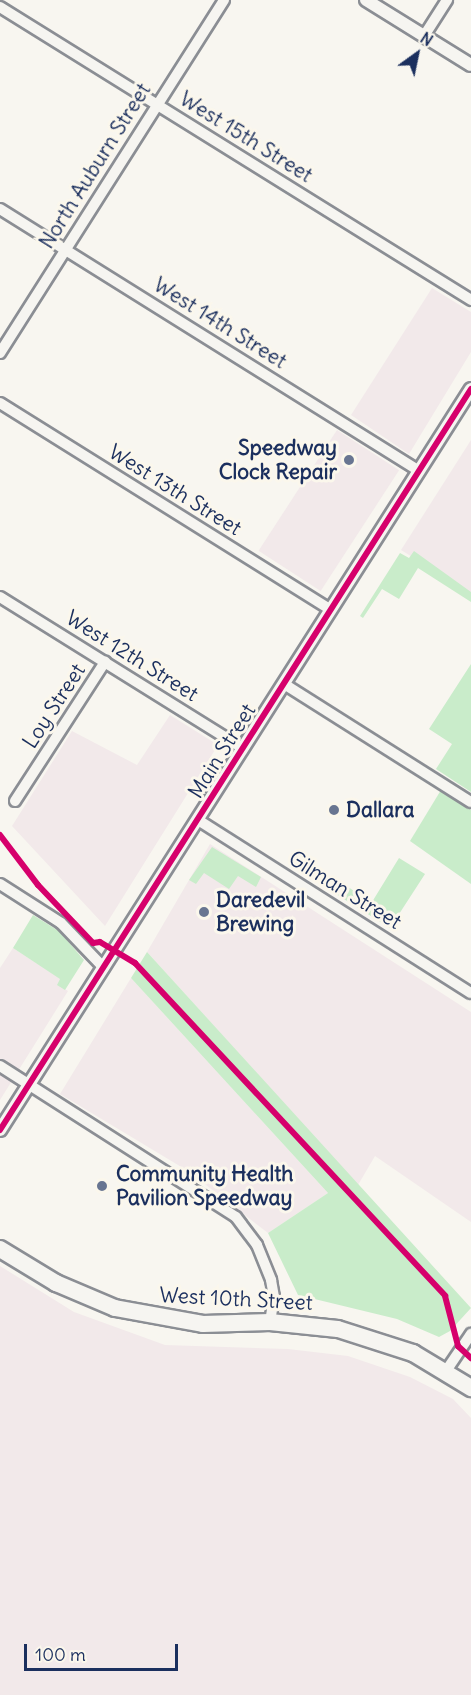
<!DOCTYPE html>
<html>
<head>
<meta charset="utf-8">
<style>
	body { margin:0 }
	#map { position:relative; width:471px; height:1695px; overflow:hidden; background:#f8f6f0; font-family:Delius,sans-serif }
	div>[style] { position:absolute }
	.built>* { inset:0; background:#f2e9ea; transform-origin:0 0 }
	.green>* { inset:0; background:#c9ecca }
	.roads { filter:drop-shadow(2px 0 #8b8e94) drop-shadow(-2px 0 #8b8e94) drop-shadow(0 2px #8b8e94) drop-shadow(0 -2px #8b8e94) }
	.minor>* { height:10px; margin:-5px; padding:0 5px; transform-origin:5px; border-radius:5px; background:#f6f5f1 }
	.tertiary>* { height:12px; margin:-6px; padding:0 6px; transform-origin:6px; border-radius:6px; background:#f6f5f1 }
	.primary>* { height:16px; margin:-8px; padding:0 8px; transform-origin:8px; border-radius:8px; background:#f6f5f1 }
	.cycleway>* { height:6px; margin:-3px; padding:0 3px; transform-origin:3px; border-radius:3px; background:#d6006c }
	.dots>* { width:16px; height:16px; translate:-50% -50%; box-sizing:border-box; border:3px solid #fbf7ec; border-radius:50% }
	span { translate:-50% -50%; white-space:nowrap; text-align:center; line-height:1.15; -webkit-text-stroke:6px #fbf7ec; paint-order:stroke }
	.street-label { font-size:21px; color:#1b2f5e }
	.poi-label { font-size:21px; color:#1b2f5e; font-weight:700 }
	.right { translate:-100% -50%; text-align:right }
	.left { translate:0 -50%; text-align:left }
	.north { position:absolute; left:387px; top:24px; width:60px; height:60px; -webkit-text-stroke:4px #fbf7ec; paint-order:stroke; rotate:33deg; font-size:16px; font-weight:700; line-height:24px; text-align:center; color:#1b2f5e }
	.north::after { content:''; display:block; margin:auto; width:21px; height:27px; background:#1b2f5e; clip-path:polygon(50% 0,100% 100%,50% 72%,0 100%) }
	.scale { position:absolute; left:24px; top:1644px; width:154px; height:27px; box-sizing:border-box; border:3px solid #1b2f5e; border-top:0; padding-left:8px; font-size:18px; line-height:21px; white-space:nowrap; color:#1b2f5e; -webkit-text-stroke:4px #fbf7ec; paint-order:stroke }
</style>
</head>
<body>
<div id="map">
	<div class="built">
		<div style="clip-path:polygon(432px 288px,471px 312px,471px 352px,409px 454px,351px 415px)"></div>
		<div style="left:337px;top:430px;width:74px;height:144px;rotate:33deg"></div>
		<div style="clip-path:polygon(471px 440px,471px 593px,401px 550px)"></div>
		<div style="clip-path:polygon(170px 715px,218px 745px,105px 926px,12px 826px,72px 731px,137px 765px)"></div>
		<div style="clip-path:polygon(210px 844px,471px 1012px,471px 1222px,375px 1156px,358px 1185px,147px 952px)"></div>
		<div style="clip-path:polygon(13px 948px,61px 979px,58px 985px,68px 991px,0 1100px,0 968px)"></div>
		<div style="clip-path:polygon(131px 978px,328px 1193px,268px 1233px,188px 1171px,60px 1094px)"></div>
		<div style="clip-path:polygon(0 1266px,74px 1312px,165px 1345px,288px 1349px,348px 1356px,410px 1377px,453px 1399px,471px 1418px,471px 1695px,0 1695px)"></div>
	</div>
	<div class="green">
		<div style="clip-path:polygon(414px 551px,471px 592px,471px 602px,418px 568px,399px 599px,382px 589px,363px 618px,360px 616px,400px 553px,409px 558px)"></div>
		<div style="clip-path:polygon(471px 664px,471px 792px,436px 769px,452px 744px,429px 729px)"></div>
		<div style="clip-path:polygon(441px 790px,471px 810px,471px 884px,410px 841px)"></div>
		<div style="clip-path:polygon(212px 847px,261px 877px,256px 887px,238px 876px,229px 889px,204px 873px,196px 884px,189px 880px)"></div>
		<div style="clip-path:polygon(399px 858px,425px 874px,390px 928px,328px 889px,335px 879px,372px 902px)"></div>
		<div style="clip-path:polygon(33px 915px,59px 931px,84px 960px,65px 990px,57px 985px,60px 979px,13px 948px)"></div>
		<div style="clip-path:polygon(147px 952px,471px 1308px,450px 1331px,439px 1337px,397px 1319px,298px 1295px,268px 1233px,328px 1193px,131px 978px)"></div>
	</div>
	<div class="roads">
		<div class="minor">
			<div style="left:0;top:7px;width:555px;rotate:31.88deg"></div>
			<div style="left:424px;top:36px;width:43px;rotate:-57.4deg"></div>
			<div style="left:0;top:209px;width:494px;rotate:32deg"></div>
			<div style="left:0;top:353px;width:418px;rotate:-57.6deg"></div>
			<div style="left:0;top:403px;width:390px;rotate:32deg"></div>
			<div style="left:0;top:597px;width:286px;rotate:31.9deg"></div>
			<div style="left:284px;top:684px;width:221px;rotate:32.3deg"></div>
			<div style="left:15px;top:801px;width:166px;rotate:-57.1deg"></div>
			<div style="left:198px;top:820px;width:323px;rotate:32.4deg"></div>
			<div style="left:0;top:884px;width:72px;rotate:32.6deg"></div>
			<div style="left:61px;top:923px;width:62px;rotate:46.3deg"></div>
			<div style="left:0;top:1066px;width:280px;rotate:32.6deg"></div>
			<div style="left:236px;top:1217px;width:35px;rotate:53deg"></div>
			<div style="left:257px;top:1245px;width:38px;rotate:68deg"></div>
			<div style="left:271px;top:1280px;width:17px;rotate:80deg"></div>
			<div style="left:274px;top:1297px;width:25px;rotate:99deg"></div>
			<div style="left:446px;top:1371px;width:45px;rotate:-56deg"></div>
		</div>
		<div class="tertiary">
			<div style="left:366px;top:0;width:123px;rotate:31.8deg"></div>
			<div style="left:0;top:1130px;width:878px;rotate:-57.56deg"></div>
		</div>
		<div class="primary">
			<div style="left:0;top:1249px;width:66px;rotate:31.3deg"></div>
			<div style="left:56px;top:1283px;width:64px;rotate:23deg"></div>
			<div style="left:115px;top:1308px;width:89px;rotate:10.3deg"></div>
			<div style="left:203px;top:1324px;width:67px;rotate:-1.7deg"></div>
			<div style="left:270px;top:1322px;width:68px;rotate:5.9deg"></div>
			<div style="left:338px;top:1329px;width:79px;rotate:17.7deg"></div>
			<div style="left:413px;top:1353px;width:68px;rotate:31.1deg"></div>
		</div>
	</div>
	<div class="cycleway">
		<div style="left:0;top:835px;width:63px;rotate:52.8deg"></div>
		<div style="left:38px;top:885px;width:80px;rotate:46.5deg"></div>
		<div style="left:93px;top:943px;width:7px;rotate:-8deg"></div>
		<div style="left:100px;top:942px;width:41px;rotate:31deg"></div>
		<div style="left:135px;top:963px;width:455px;rotate:47deg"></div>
		<div style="left:445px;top:1296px;width:52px;rotate:75.4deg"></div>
		<div style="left:458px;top:1346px;width:18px;rotate:43deg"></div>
		<div style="left:0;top:1130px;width:878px;rotate:-57.56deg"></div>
	</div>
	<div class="dots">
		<div style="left:349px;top:460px;background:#687591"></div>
		<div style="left:334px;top:810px;background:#687591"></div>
		<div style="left:204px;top:912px;background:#687591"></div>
		<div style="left:102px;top:1186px;background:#687591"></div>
	</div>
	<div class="street-label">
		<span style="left:246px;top:137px;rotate:32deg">West 15th Street</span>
		<span style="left:95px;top:166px;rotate:-58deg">North Auburn Street</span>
		<span style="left:220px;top:323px;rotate:32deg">West 14th Street</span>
		<span style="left:175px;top:490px;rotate:32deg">West 13th Street</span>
		<span style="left:132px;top:656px;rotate:32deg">West 12th Street</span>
		<span style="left:54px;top:706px;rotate:-57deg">Loy Street</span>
		<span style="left:222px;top:751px;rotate:-58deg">Main Street</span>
		<span style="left:345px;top:890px;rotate:32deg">Gilman Street</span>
		<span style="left:236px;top:1299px;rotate:3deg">West 10th Street</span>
	</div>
	<div class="poi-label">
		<span class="right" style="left:337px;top:460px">Speedway<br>Clock Repair</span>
		<span class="left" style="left:346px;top:810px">Dallara</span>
		<span class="left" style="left:216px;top:912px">Daredevil<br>Brewing</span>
		<span class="left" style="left:116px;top:1186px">Community Health<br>Pavilion Speedway</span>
	</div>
	<div class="north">N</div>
	<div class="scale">100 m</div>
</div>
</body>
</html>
